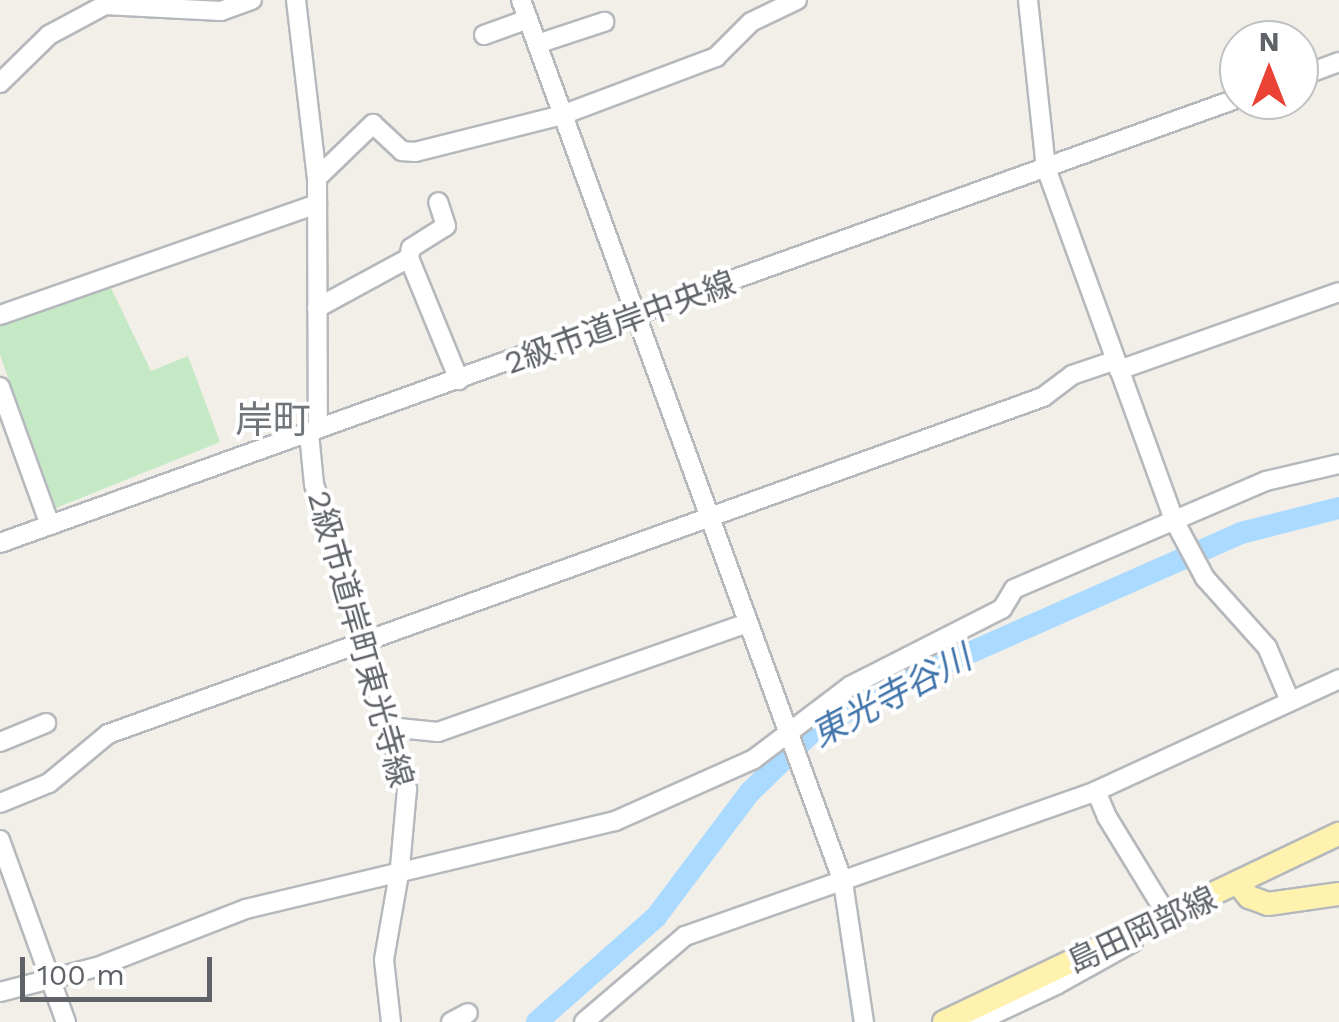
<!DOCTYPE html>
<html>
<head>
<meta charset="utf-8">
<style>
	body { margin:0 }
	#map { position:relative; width:1339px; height:1022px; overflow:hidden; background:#f1efe8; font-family:"Work Sans","Noto Sans JP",sans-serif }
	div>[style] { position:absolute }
	.green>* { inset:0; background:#c5e8c5 }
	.stream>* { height:4px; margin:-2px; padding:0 2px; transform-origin:2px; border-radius:2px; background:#aadaff }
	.river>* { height:22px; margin:-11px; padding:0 11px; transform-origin:11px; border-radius:11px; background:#aadaff }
	.roads { filter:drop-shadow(2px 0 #b5b8bc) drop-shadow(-2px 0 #b5b8bc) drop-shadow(0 2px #b5b8bc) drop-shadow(0 -2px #b5b8bc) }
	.minor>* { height:18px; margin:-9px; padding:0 9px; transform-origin:9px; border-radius:9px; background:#fff }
	.major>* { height:22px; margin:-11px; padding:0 11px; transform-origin:11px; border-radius:11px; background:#fff2af }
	span { translate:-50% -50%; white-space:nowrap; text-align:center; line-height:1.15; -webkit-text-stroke:8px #fff; paint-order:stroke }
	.street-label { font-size:32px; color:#5f6368 }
	.water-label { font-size:35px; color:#4174aa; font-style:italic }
	.quarter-label { font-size:38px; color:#70757a }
	.north { position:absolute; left:1219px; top:20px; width:100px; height:100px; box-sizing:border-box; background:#fff; border:2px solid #bfc1c3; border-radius:50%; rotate:0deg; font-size:28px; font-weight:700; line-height:40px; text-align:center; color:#5f6368 }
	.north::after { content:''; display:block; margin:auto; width:35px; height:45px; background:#ea4335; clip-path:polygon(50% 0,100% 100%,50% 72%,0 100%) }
	.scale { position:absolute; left:20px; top:957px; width:192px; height:45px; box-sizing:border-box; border:5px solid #5f6368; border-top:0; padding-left:12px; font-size:30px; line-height:35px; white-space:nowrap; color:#5f6368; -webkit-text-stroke:8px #fff; paint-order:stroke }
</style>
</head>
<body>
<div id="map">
	<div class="green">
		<div style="clip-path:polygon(110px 286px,151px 371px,188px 356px,220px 442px,56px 508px,0 355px,0 326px)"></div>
	</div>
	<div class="stream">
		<div style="left:798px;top:785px;width:100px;rotate:70.1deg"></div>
		<div style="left:835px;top:888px;width:135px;rotate:81.9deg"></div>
	</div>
	<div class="river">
		<div style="left:537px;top:1022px;width:159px;rotate:-41.4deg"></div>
		<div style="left:656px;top:917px;width:156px;rotate:-53.1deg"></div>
		<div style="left:750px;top:792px;width:92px;rotate:-44.1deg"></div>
		<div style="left:816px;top:728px;width:86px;rotate:-28.3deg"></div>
		<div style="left:892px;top:687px;width:381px;rotate:-23.8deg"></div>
		<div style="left:1241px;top:533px;width:101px;rotate:-14.3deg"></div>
	</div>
	<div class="roads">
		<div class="minor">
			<div style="left:296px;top:0;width:179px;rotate:83.3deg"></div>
			<div style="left:317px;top:178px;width:251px;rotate:89.8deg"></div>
			<div style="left:521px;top:0;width:939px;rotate:69.94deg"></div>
			<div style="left:843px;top:882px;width:142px;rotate:81.5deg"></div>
			<div style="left:1028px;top:0;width:169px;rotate:83.9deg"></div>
			<div style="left:1046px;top:168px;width:377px;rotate:70deg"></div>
			<div style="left:1175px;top:522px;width:64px;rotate:61.8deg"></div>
			<div style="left:1205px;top:578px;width:93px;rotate:48.1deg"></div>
			<div style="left:1267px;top:647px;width:59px;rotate:66.9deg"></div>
			<div style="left:484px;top:35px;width:47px;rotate:-20deg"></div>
			<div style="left:537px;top:44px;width:71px;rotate:-18.2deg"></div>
			<div style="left:1299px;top:77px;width:43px;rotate:-20.6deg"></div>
			<div style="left:0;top:83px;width:69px;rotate:-44.4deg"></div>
			<div style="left:49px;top:35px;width:64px;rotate:-28.2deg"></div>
			<div style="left:105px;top:5px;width:116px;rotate:3deg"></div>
			<div style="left:221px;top:11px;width:33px;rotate:-20deg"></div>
			<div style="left:317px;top:178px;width:78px;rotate:-44deg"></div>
			<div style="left:373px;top:124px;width:40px;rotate:43deg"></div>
			<div style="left:402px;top:151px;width:13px;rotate:4deg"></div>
			<div style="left:415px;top:152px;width:152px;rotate:-14.1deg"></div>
			<div style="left:562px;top:115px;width:165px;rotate:-20.6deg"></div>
			<div style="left:716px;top:57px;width:49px;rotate:-45deg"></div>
			<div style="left:751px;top:22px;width:51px;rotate:-25.6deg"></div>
			<div style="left:409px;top:258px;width:10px;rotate:-79deg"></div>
			<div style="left:411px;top:248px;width:41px;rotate:-32.2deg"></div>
			<div style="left:446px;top:226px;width:25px;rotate:-108deg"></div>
			<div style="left:317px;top:308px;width:105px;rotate:-28.5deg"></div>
			<div style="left:409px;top:258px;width:132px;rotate:67.7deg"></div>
			<div style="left:0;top:315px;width:336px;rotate:-19.3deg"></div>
			<div style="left:1119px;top:370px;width:233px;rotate:-19.5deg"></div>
			<div style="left:0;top:387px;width:147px;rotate:70.1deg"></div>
			<div style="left:309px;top:433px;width:51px;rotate:84.4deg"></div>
			<div style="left:314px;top:484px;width:319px;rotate:73deg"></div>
			<div style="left:407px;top:789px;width:79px;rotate:95.1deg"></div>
			<div style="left:400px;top:868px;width:93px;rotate:99.9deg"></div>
			<div style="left:384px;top:960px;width:62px;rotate:83.6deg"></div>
			<div style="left:0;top:543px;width:1316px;rotate:-19.76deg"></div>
			<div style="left:389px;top:727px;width:49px;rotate:5.8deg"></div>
			<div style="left:438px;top:732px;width:328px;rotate:-19.4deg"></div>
			<div style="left:0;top:742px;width:50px;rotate:-22.4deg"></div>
			<div style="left:1096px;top:791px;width:28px;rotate:67deg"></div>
			<div style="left:1107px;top:817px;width:119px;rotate:58.5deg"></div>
			<div style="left:1169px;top:918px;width:7px;rotate:146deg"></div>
			<div style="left:0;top:803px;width:53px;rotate:-22.2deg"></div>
			<div style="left:49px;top:783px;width:77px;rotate:-39.7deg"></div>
			<div style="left:108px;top:734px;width:994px;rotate:-19.82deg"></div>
			<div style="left:1043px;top:397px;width:36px;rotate:-37deg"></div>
			<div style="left:1072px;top:375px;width:46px;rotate:-18.8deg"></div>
			<div style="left:0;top:840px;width:194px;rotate:70.1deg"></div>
			<div style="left:0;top:992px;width:100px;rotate:-14.5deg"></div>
			<div style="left:97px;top:967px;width:160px;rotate:-21.3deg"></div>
			<div style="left:246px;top:909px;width:379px;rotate:-13.4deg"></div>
			<div style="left:615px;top:821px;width:152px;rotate:-24deg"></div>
			<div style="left:754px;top:759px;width:121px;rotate:-37.2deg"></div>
			<div style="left:850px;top:686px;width:170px;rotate:-26.9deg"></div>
			<div style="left:1002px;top:609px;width:23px;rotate:-59deg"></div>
			<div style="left:1014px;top:589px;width:274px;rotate:-23.2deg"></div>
			<div style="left:1266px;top:481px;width:75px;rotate:-13.1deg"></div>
			<div style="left:451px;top:1022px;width:19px;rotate:-28deg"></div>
			<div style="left:584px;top:1022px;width:133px;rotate:-40.4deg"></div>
			<div style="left:685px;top:936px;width:436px;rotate:-19.4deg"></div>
			<div style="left:1096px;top:791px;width:268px;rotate:-24.7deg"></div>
			<div style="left:977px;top:1022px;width:89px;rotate:-25.1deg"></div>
			<div style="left:1058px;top:984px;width:86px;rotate:-29.2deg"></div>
		</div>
		<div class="major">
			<div style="left:1239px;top:885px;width:16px;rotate:50deg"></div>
			<div style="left:1249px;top:897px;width:20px;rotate:20deg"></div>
			<div style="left:1268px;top:904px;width:72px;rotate:-8deg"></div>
			<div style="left:944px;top:1022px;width:437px;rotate:-25.5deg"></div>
		</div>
	</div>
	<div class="street-label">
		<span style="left:620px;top:323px;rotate:-20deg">2級市道岸中央線</span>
		<span style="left:360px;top:639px;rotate:74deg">2級市道岸町東光寺線</span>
		<span style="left:1142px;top:930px;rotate:-25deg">島田岡部線</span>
	</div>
	<div class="water-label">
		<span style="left:891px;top:696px;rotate:-28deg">東光寺谷川</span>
	</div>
	<div class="quarter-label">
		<span style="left:273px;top:421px">岸町</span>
	</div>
	<div class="north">N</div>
	<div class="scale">100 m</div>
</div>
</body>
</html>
